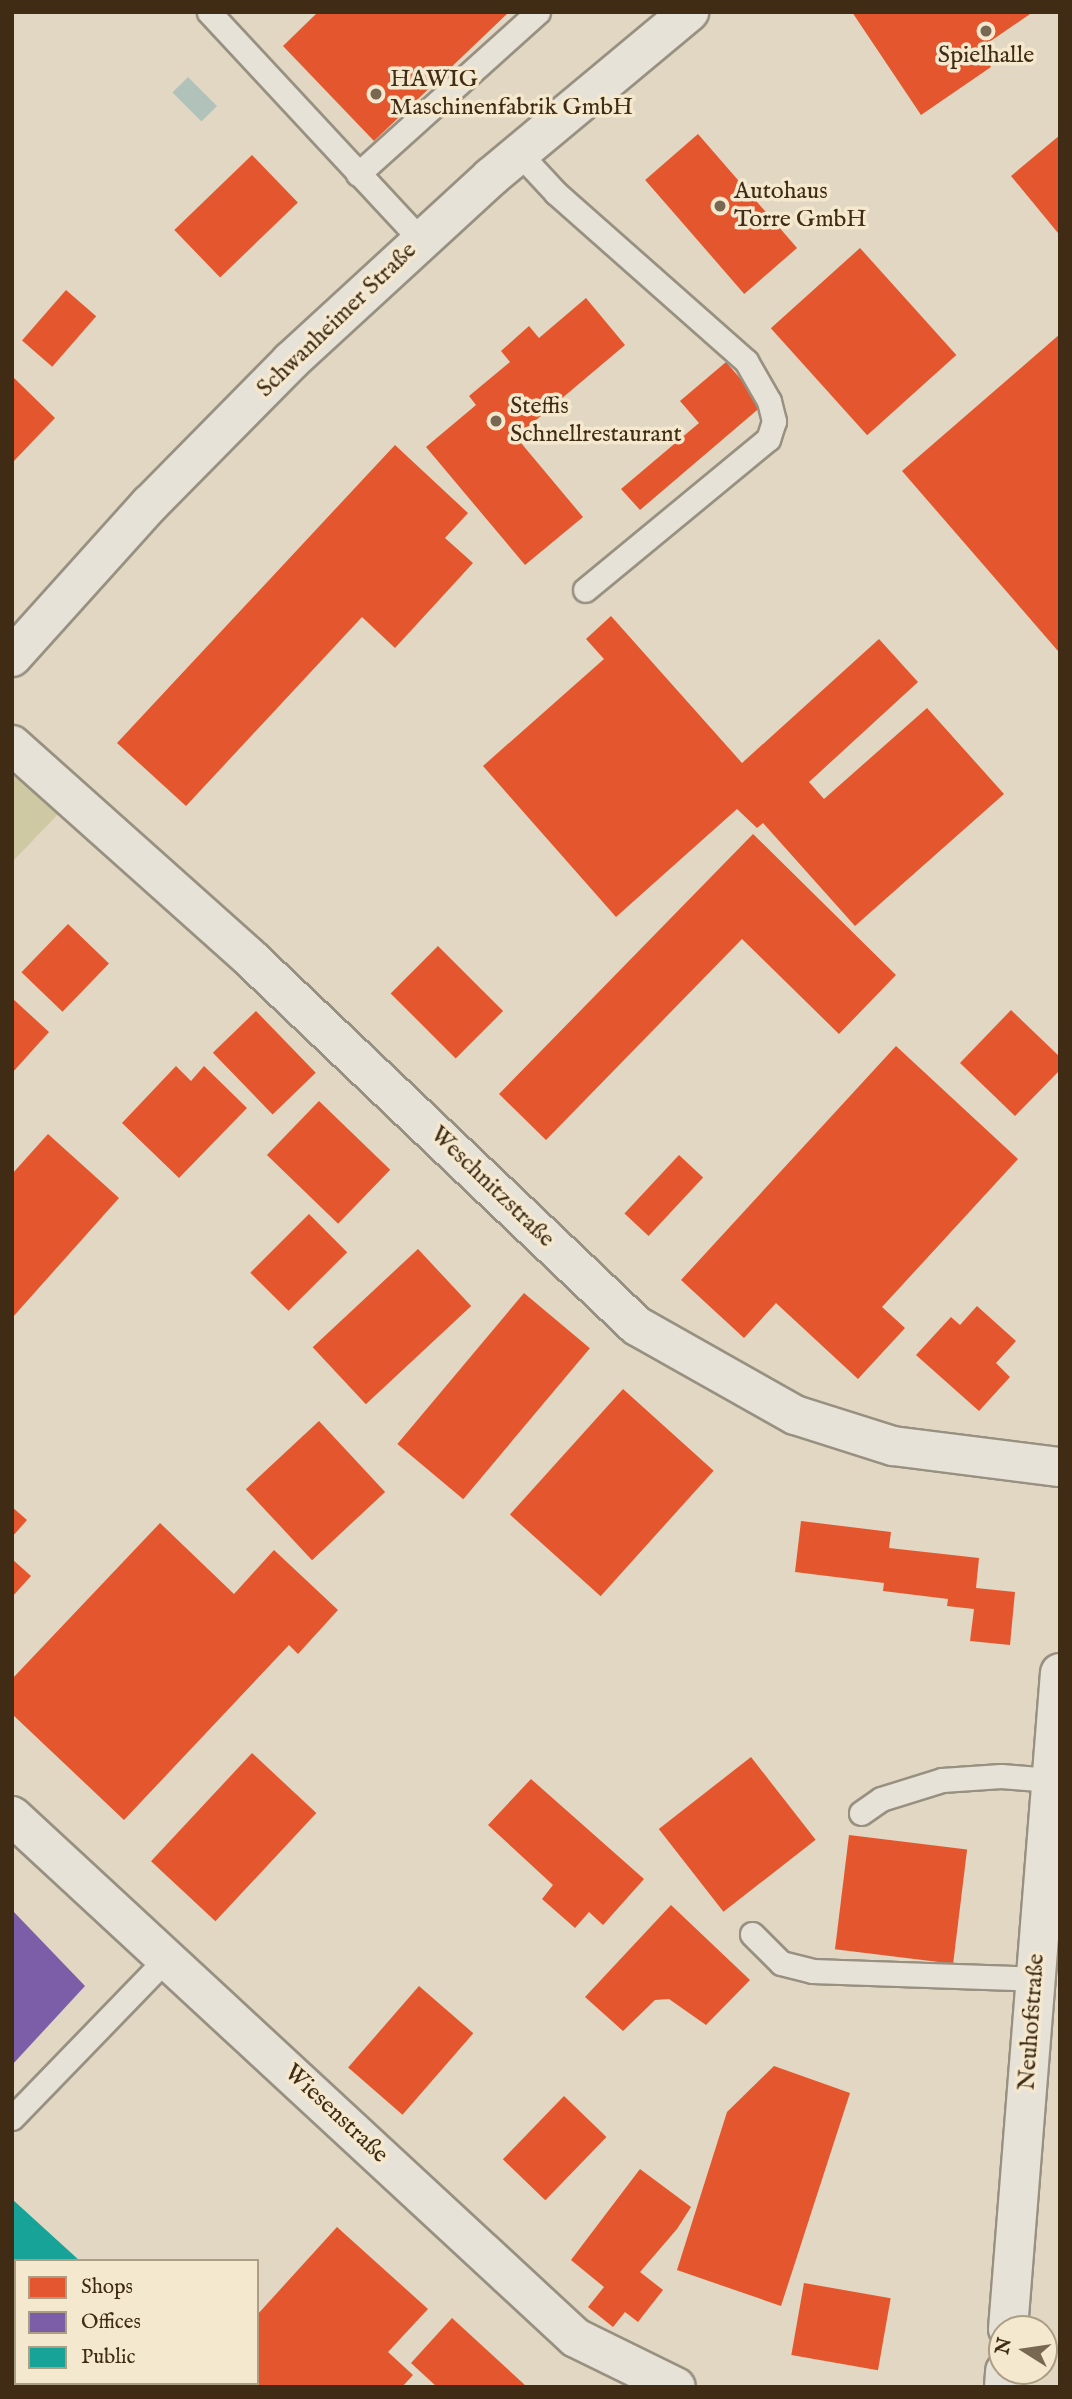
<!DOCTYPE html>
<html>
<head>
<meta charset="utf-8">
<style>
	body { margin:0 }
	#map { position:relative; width:1072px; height:2399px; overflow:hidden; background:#e1d7c2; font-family:"IM FELL English",serif }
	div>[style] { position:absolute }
	.green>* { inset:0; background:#cec9a3 }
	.water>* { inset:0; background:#b1c2ba; transform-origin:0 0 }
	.shops>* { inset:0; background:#e4572e; transform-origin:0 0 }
	.offices>* { inset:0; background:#7b5ea7 }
	.public>* { inset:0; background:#17a398 }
	.roads { filter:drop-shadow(2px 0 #989081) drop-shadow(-2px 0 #989081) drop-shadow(0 2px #989081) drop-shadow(0 -2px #989081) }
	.lane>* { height:23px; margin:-11.5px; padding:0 11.5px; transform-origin:11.5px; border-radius:11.5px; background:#e7e2d7 }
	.street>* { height:38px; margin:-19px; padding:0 19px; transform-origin:19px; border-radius:19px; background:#e7e2d7 }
	.secondary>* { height:38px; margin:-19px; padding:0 19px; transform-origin:19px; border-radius:19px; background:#e7e2d7 }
	.dots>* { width:19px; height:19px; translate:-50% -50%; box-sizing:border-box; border:4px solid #f4e8cf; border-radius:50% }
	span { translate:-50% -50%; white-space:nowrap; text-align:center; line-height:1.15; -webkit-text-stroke:7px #f4e8cf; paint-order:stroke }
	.poi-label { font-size:24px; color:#402c15 }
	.left { translate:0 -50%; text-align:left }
	.street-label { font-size:24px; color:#402c15 }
	.frame { position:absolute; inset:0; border:14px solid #402c15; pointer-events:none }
	.legend { position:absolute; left:14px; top:2259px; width:245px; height:126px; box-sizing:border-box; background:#f4e8cf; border:2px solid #ac9d85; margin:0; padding:9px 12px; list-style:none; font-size:21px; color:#402c15 }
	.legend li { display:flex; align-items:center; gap:14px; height:35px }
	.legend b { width:35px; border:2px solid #ac9d85 }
	.north { position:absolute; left:988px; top:2315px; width:70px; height:70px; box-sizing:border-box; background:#f4e8cf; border:2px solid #ac9d85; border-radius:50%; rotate:282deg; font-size:19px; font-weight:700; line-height:28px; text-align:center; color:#402c15 }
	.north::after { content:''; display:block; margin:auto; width:24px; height:32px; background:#786852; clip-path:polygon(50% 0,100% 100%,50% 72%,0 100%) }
</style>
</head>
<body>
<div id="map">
	<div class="green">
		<div style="clip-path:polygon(12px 776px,41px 789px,62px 810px,12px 862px)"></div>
	</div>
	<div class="water">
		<div style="left:188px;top:77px;width:41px;height:22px;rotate:45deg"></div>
	</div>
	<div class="shops">
		<div style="clip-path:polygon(318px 12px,509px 12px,374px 141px,283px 46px)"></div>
		<div style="clip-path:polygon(852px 12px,1033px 12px,979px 49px,991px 67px,921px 115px)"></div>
		<div style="left:698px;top:134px;width:151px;height:70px;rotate:49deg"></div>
		<div style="clip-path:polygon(1060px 135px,1060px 232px,1058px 233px,1011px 176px)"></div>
		<div style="left:252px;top:155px;width:66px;height:108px;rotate:46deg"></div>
		<div style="left:860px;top:248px;width:144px;height:120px;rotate:48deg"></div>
		<div style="left:66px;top:290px;width:40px;height:67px;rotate:41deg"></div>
		<div style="clip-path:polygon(586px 298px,625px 345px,516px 437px,583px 517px,525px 565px,426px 447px,476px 405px,469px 396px,510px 362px,501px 351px,529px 326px,539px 338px)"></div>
		<div style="clip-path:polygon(1060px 334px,1060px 650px,1058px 651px,902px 471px)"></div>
		<div style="clip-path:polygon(726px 362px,763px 405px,640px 510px,621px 489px,699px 423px,680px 401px)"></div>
		<div style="clip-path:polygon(12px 376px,55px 418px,12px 463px)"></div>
		<div style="clip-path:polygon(395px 445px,468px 513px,445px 538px,473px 563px,395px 648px,362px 617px,186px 806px,117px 743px)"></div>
		<div style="clip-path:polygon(611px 616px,742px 763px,879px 639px,918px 682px,809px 782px,824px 799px,927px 708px,1004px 794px,855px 926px,763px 823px,757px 828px,737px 809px,616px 917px,483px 766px,604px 659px,586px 639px)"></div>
		<div style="clip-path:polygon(753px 834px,896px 975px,839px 1034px,742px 939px,546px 1140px,499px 1094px)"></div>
		<div style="left:68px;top:924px;width:57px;height:67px;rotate:44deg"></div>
		<div style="left:438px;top:946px;width:92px;height:67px;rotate:45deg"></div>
		<div style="clip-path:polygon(12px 998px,49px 1032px,12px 1073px)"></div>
		<div style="clip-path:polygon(1011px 1010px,1060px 1057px,1060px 1070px,1015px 1116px,960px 1063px)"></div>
		<div style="left:256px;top:1011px;width:86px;height:60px;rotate:46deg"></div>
		<div style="clip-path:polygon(896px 1046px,1018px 1159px,882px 1307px,905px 1328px,858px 1379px,776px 1303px,744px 1338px,681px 1280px)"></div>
		<div style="clip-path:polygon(176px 1066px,191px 1081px,204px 1066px,247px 1108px,179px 1178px,122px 1123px)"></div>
		<div style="left:319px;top:1101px;width:99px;height:75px;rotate:44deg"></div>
		<div style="clip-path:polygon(48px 1134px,119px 1198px,12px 1318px,12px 1174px)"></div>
		<div style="left:679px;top:1155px;width:33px;height:80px;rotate:43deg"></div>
		<div style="left:309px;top:1214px;width:54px;height:83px;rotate:45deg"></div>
		<div style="left:418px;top:1249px;width:78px;height:144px;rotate:47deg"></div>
		<div style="left:524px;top:1293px;width:86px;height:197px;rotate:40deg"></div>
		<div style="clip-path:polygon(977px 1306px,1016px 1341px,996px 1363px,1010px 1377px,979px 1411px,916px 1355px,951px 1317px,960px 1325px)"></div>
		<div style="left:623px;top:1389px;width:122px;height:169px;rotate:42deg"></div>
		<div style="left:319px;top:1421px;width:97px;height:100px;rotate:47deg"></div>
		<div style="clip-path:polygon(12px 1507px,27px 1520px,12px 1537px)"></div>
		<div style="clip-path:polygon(801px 1521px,891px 1532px,889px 1548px,979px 1558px,976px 1588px,1015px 1592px,1010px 1645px,970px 1641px,974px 1609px,947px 1606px,948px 1599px,883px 1591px,884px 1583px,795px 1572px)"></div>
		<div style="clip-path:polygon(160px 1523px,234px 1594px,274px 1550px,338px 1610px,298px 1654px,289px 1645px,124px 1820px,12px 1714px,12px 1679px)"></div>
		<div style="clip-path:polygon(12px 1559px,31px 1576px,12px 1597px)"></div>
		<div style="left:252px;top:1753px;width:88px;height:148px;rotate:43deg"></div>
		<div style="left:751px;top:1757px;width:105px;height:117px;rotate:52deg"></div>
		<div style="clip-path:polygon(531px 1779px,644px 1879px,603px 1925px,589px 1912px,575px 1928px,542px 1899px,553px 1885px,488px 1825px)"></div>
		<div style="left:849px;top:1835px;width:119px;height:115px;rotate:7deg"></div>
		<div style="clip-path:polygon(671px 1905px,750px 1980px,706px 2025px,669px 1999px,655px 2000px,623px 2031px,585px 1997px)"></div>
		<div style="left:419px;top:1986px;width:72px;height:108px;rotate:41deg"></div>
		<div style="clip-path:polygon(774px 2066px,850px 2093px,781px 2306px,677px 2270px,727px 2112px)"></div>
		<div style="left:564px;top:2096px;width:59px;height:88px;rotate:44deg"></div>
		<div style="clip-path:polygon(640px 2169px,691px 2207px,677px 2229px,640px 2272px,663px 2290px,638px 2322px,625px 2312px,613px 2327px,588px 2307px,604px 2287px,571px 2260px)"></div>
		<div style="clip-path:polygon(337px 2227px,428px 2309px,388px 2352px,413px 2375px,402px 2387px,192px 2387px,257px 2383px,257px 2315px)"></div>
		<div style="left:804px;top:2283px;width:88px;height:73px;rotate:10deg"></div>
		<div style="clip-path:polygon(452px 2318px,527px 2387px,437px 2387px,411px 2363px)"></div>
	</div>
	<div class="offices">
		<div style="clip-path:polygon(12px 1910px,85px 1986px,12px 2065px)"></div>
	</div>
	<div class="public">
		<div style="clip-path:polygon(12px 2199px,80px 2261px,16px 2261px,16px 2383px,38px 2383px,35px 2387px,12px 2387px)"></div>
	</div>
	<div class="roads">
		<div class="lane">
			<div style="left:209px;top:12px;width:311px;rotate:47.1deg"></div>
			<div style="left:519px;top:153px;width:54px;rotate:47.2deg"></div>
			<div style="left:556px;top:193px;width:254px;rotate:41.5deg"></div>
			<div style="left:746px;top:361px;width:46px;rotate:60.1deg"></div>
			<div style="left:769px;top:401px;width:21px;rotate:76deg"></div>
			<div style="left:774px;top:421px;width:19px;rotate:108deg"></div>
			<div style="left:768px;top:439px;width:237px;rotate:140.5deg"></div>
			<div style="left:358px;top:174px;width:242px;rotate:-42deg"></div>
			<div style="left:861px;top:1813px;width:24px;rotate:-35deg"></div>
			<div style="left:881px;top:1799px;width:64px;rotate:-17.3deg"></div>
			<div style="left:942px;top:1780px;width:59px;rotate:-3.9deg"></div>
			<div style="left:1001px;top:1776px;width:50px;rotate:4.6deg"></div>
			<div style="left:752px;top:1934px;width:41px;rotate:45deg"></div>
			<div style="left:781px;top:1963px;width:32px;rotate:14deg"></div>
			<div style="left:812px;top:1971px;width:224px;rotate:2deg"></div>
			<div style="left:12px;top:2118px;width:223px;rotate:-45.9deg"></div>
		</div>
		<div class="street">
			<div style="left:12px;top:745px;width:317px;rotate:41.8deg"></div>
			<div style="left:248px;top:956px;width:537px;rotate:43.57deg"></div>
			<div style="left:637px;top:1326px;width:181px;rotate:29.4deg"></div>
			<div style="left:795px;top:1415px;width:103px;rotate:17.6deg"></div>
			<div style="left:893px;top:1446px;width:168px;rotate:7.2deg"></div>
			<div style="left:12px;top:1816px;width:768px;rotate:42.79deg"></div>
			<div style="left:576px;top:2338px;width:111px;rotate:26.1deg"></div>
			<div style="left:1008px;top:2329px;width:658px;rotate:-85.47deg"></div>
			<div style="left:1004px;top:2387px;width:16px;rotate:-86deg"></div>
		</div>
		<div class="secondary">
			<div style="left:12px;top:657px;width:206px;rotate:-48deg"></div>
			<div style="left:150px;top:504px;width:201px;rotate:-45.4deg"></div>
			<div style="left:291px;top:361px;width:272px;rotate:-42.6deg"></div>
			<div style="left:491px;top:177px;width:258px;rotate:-39.8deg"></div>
		</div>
	</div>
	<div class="dots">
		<div style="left:986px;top:31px;background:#786852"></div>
		<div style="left:376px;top:94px;background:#786852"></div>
		<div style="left:720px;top:206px;background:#786852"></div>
		<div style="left:496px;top:421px;background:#786852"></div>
	</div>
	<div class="poi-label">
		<span style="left:986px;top:56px">Spielhalle</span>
		<span class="left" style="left:390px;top:94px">HAWIG<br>Maschinenfabrik GmbH</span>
		<span class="left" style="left:734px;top:206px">Autohaus<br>Torre GmbH</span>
		<span class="left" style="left:510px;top:421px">Steffis<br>Schnellrestaurant</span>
	</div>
	<div class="street-label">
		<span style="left:337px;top:320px;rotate:-44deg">Schwanheimer Straße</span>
		<span style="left:492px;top:1187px;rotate:44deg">Weschnitzstraße</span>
		<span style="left:1032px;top:2022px;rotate:-86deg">Neuhofstraße</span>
		<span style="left:336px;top:2114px;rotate:43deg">Wiesenstraße</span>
	</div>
	<div class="frame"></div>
	<ul class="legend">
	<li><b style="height:19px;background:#e4572e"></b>Shops</li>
	<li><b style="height:19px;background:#7b5ea7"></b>Offices</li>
	<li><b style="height:19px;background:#17a398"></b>Public</li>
	</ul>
	<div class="north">N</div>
</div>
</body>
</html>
